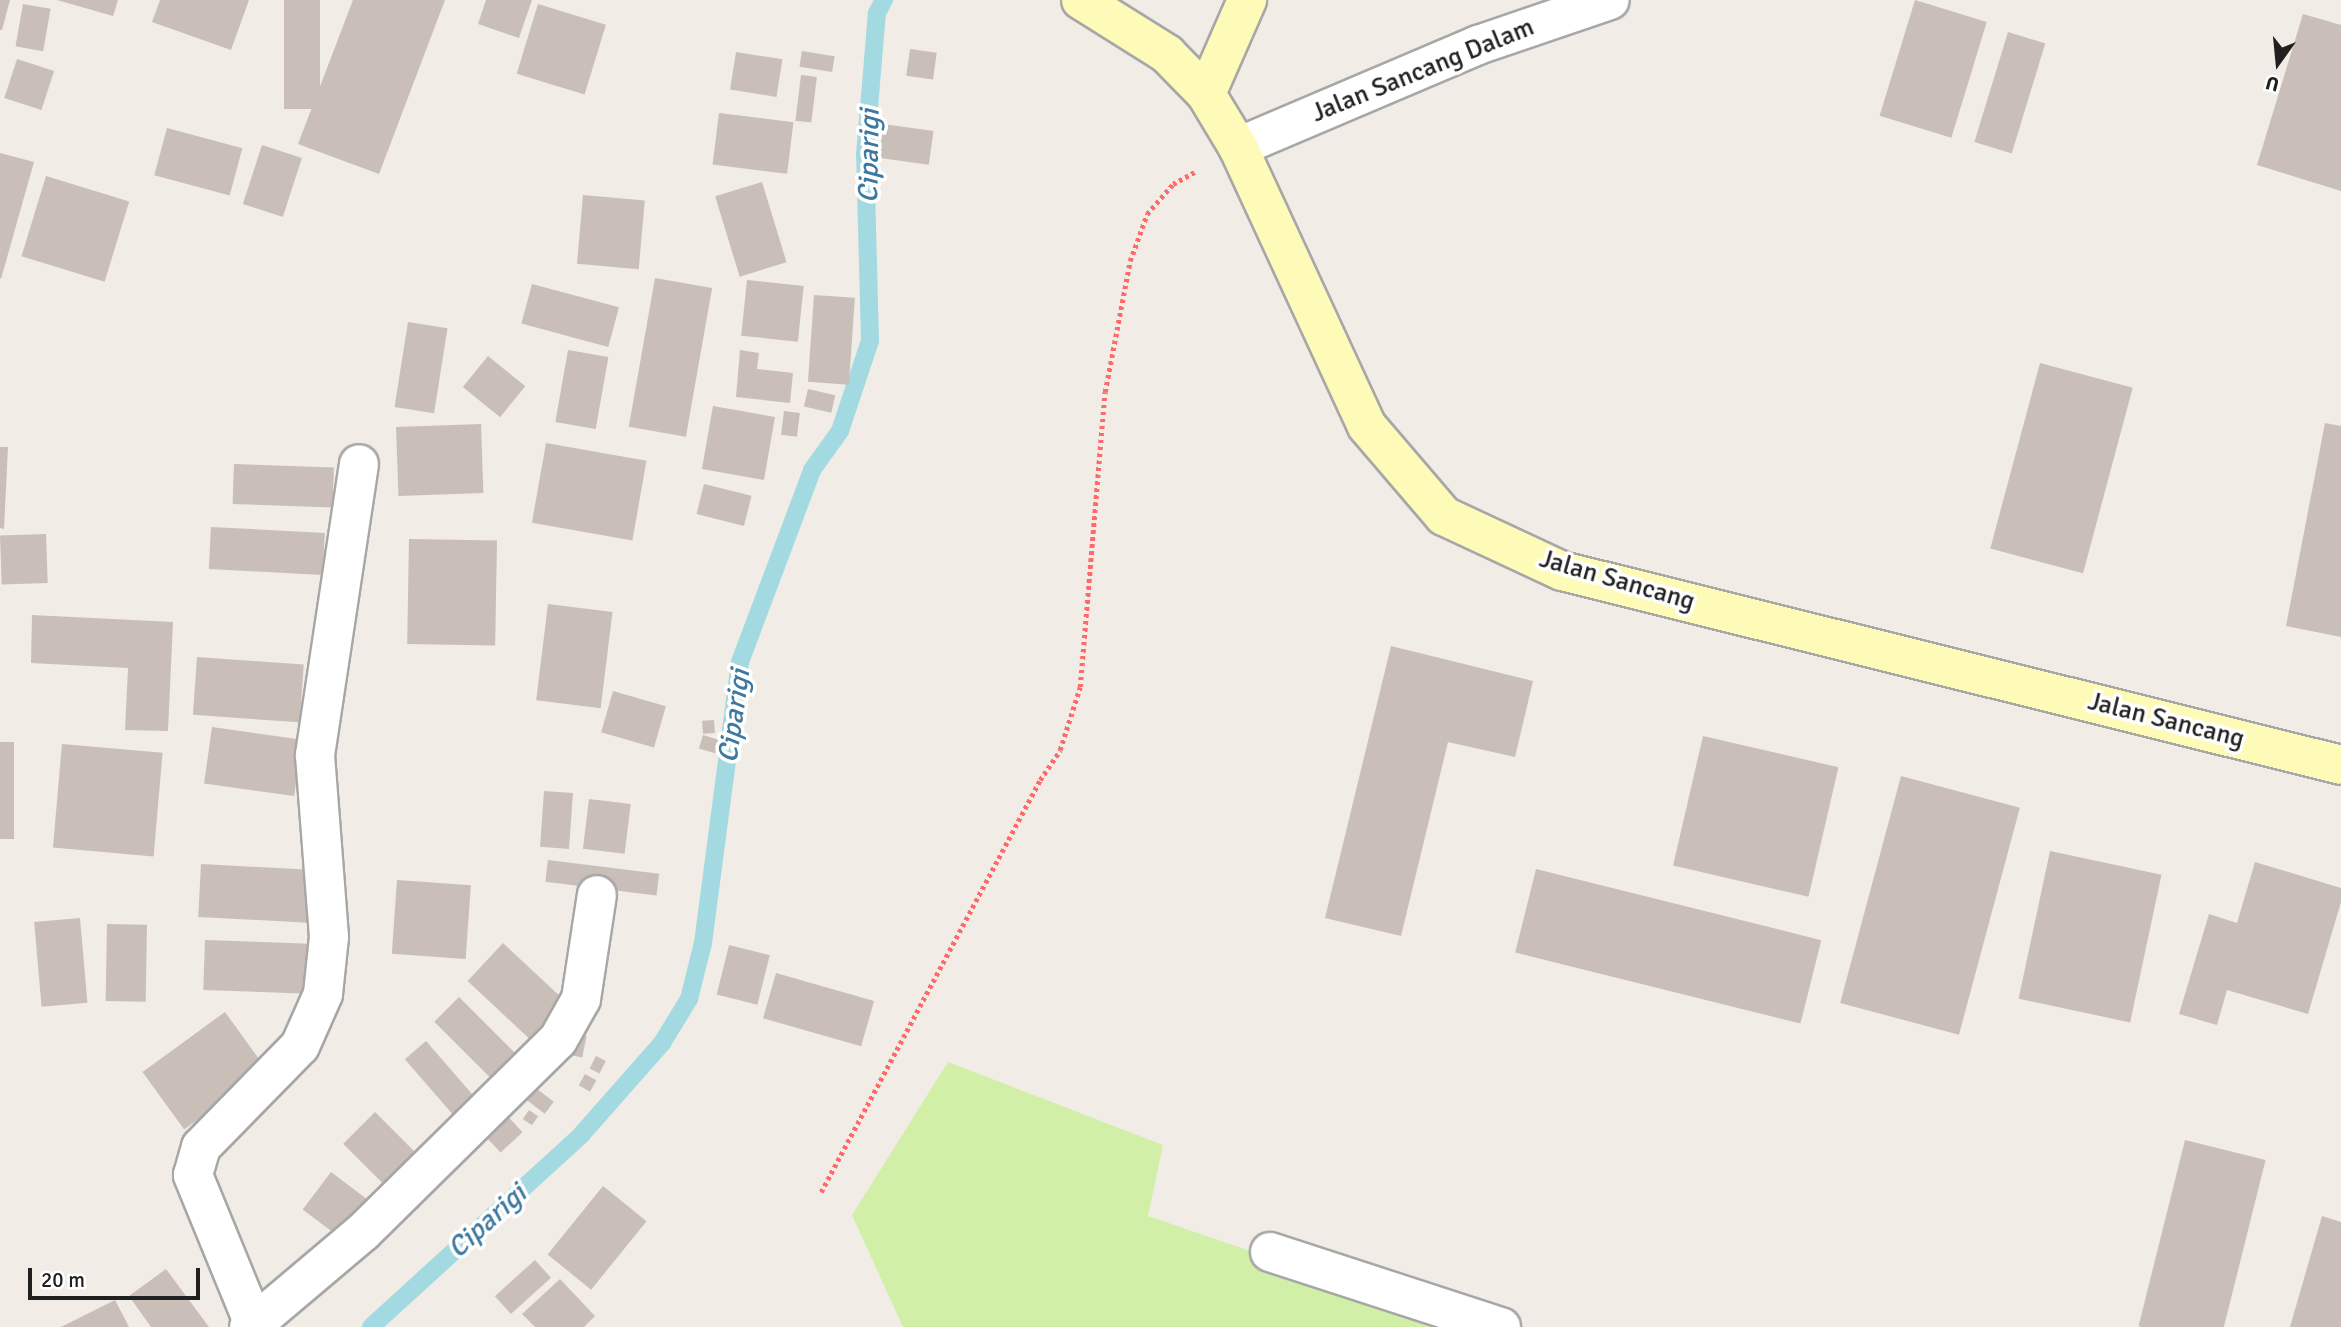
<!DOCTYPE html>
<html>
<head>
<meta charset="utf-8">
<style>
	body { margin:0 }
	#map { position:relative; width:2341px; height:1327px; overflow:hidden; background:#f1ece6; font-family:Signika,sans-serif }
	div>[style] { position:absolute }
	.grass>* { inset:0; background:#d2efa8 }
	.stream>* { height:18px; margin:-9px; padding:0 9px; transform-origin:9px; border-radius:9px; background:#a3dae2 }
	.building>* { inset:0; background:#cabeb8; transform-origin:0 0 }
	.path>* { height:4.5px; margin-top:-2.25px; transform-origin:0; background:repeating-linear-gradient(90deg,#ff6969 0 3.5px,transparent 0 7px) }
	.roads { filter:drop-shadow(2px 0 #a7a7a7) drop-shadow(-2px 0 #a7a7a7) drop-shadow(0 2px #a7a7a7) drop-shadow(0 -2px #a7a7a7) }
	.street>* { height:38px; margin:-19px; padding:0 19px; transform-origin:19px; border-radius:19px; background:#fff }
	.secondary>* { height:38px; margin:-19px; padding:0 19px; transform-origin:19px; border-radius:19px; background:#fefab7 }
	span { translate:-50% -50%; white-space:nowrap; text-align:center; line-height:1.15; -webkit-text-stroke:7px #fff; paint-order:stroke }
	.street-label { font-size:26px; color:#202020 }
	.water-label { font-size:28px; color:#3c789f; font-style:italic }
	.north { position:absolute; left:2243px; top:28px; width:70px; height:70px; -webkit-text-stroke:5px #fff; paint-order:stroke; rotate:195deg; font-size:19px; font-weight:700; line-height:28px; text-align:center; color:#202020 }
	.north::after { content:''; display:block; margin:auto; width:24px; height:32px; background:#202020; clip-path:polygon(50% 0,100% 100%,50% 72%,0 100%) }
	.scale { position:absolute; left:28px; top:1268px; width:172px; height:32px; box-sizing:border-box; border:4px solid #202020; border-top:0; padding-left:9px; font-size:21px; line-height:24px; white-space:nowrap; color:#202020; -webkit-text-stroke:5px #fff; paint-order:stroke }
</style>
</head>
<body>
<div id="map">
	<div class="grass">
		<div style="clip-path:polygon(948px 1062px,1163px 1145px,1148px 1216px,1471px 1327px,903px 1327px,852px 1215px)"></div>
	</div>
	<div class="stream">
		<div style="left:371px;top:1327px;width:285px;rotate:-42.4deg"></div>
		<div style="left:581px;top:1135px;width:123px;rotate:-48.6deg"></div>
		<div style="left:662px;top:1043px;width:52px;rotate:-58.5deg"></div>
		<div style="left:689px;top:999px;width:58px;rotate:-76deg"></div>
		<div style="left:703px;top:943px;width:283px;rotate:-82.5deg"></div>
		<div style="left:740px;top:662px;width:205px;rotate:-69.4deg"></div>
		<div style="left:812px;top:470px;width:48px;rotate:-54.3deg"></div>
		<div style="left:840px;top:431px;width:95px;rotate:-71.6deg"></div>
		<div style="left:870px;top:341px;width:186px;rotate:-91.5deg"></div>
		<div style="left:865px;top:155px;width:143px;rotate:-85.2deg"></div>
		<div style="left:877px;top:13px;width:15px;rotate:-62deg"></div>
	</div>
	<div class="building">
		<div style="clip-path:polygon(0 0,10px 0,2px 30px,0 30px)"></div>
		<div style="clip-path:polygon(57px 0,118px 0,113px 16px)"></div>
		<div style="clip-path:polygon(160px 0,249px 0,231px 50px,152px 22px)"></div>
		<div style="left:284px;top:0;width:36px;height:109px"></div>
		<div style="clip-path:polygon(353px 0,445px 0,379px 174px,298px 144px)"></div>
		<div style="clip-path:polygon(486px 0,532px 0,519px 38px,478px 24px)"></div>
		<div style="left:1915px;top:0;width:75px;height:121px;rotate:17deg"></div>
		<div style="left:23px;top:4px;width:28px;height:43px;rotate:10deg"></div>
		<div style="left:538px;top:4px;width:71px;height:73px;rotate:17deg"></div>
		<div style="clip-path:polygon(2303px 14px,2341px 25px,2341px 191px,2257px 165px)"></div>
		<div style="left:2008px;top:32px;width:39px;height:115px;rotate:17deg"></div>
		<div style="left:910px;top:49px;width:27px;height:27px;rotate:8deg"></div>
		<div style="left:802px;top:51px;width:33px;height:16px;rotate:9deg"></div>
		<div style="left:736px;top:52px;width:47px;height:38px;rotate:9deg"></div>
		<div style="left:17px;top:59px;width:39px;height:41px;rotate:18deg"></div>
		<div style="left:801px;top:75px;width:16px;height:46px;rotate:7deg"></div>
		<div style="left:719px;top:113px;width:75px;height:52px;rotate:7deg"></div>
		<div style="left:883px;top:124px;width:51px;height:34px;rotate:8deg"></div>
		<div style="left:167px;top:128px;width:78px;height:49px;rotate:15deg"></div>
		<div style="left:262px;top:145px;width:42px;height:62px;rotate:18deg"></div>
		<div style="clip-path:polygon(0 153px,34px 162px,1px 279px,0 278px)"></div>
		<div style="left:46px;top:176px;width:87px;height:84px;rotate:17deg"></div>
		<div style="left:762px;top:182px;width:84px;height:49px;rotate:73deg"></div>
		<div style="left:583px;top:195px;width:62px;height:69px;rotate:5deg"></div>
		<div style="left:655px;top:278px;width:58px;height:151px;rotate:10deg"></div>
		<div style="left:747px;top:280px;width:57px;height:56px;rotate:6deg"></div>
		<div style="left:532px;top:284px;width:90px;height:41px;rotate:15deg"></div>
		<div style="left:814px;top:295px;width:41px;height:87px;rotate:4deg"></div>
		<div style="left:408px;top:322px;width:40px;height:86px;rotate:9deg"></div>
		<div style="left:568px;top:350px;width:41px;height:73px;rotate:10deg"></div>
		<div style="clip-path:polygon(740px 350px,759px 353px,757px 369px,793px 373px,790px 403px,736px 397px)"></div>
		<div style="left:488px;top:356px;width:48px;height:40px;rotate:39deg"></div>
		<div style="left:2040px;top:363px;width:96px;height:192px;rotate:15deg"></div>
		<div style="left:808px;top:389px;width:28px;height:18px;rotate:13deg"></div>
		<div style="left:713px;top:406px;width:63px;height:64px;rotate:10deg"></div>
		<div style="left:784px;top:411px;width:16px;height:24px;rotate:7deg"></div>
		<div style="clip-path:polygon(2325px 423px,2341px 426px,2341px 637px,2286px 626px)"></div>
		<div style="left:481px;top:424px;width:69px;height:85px;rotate:88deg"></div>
		<div style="left:546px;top:443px;width:102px;height:81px;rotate:10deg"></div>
		<div style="clip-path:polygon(0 447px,8px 447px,4px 529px,0 528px)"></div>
		<div style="left:234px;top:464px;width:100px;height:40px;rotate:2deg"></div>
		<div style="left:704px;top:484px;width:49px;height:31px;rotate:14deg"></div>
		<div style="left:211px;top:527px;width:114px;height:42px;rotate:3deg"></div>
		<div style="left:46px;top:534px;width:49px;height:46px;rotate:88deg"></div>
		<div style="left:409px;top:539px;width:88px;height:105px;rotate:1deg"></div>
		<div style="left:548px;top:604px;width:65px;height:97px;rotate:7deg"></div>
		<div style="clip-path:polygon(32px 615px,173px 622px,168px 731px,125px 730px,128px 668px,31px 663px)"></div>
		<div style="clip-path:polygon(1391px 646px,1533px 681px,1515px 757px,1448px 742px,1401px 936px,1325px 918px)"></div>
		<div style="left:197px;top:657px;width:107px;height:58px;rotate:4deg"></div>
		<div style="left:613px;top:691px;width:55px;height:43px;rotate:16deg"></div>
		<div style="left:714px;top:720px;width:13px;height:12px;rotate:86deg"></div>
		<div style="left:212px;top:727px;width:91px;height:57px;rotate:8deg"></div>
		<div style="left:703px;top:735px;width:17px;height:14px;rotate:17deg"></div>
		<div style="left:1703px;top:736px;width:139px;height:133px;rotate:13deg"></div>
		<div style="left:0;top:742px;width:14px;height:97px"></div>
		<div style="left:62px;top:744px;width:101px;height:104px;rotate:5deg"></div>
		<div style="left:1901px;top:776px;width:123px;height:235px;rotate:15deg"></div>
		<div style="left:544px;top:791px;width:29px;height:56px;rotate:4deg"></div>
		<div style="left:589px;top:799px;width:42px;height:50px;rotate:7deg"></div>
		<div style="left:2050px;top:851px;width:114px;height:151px;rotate:12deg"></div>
		<div style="left:548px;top:860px;width:112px;height:22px;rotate:7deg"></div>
		<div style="clip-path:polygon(2255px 862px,2341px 888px,2341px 902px,2308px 1014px,2227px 990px,2217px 1025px,2179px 1014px,2209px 914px,2237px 923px)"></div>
		<div style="left:201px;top:864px;width:110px;height:53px;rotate:3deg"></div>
		<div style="left:1536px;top:869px;width:294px;height:86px;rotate:14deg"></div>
		<div style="left:397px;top:880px;width:74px;height:74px;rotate:4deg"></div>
		<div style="left:80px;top:918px;width:85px;height:46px;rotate:85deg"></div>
		<div style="left:107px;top:924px;width:40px;height:77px;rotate:1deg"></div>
		<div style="left:205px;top:940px;width:112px;height:50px;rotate:2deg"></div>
		<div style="left:503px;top:943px;width:93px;height:52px;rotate:43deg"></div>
		<div style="left:729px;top:945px;width:42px;height:51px;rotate:14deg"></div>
		<div style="left:776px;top:973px;width:102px;height:47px;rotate:16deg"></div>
		<div style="left:459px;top:997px;width:86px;height:35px;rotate:45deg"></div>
		<div style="left:225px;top:1012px;width:71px;height:102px;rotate:54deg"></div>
		<div style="left:573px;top:1033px;width:14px;height:22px;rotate:12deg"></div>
		<div style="left:426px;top:1041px;width:82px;height:28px;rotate:49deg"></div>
		<div style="left:596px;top:1056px;width:11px;height:14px;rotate:27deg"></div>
		<div style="left:585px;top:1074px;width:13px;height:13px;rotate:29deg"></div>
		<div style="left:529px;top:1083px;width:31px;height:15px;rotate:37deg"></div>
		<div style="left:500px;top:1108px;width:33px;height:30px;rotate:47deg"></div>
		<div style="left:529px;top:1110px;width:11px;height:11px;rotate:34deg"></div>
		<div style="left:375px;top:1112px;width:65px;height:45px;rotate:45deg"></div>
		<div style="left:2185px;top:1140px;width:83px;height:192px;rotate:14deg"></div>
		<div style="left:331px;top:1172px;width:53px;height:47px;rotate:37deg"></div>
		<div style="left:603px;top:1186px;width:56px;height:88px;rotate:39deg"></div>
		<div style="clip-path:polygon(2322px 1216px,2341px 1222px,2341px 1327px,2290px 1327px)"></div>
		<div style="left:535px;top:1260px;width:24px;height:54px;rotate:48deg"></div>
		<div style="clip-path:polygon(166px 1269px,209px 1327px,151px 1327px,129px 1296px)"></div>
		<div style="clip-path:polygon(560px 1279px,595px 1316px,584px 1327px,535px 1327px,522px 1314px)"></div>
		<div style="clip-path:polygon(115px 1300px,129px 1327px,61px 1327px)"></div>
	</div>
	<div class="path">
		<div style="left:821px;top:1192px;width:467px;rotate:-62deg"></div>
		<div style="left:1040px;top:780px;width:36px;rotate:-56deg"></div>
		<div style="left:1060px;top:750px;width:66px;rotate:-72.4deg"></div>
		<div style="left:1080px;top:687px;width:296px;rotate:-85.2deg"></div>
		<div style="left:1105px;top:392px;width:133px;rotate:-79.2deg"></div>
		<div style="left:1130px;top:261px;width:50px;rotate:-70.1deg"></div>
		<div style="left:1147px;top:214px;width:40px;rotate:-49deg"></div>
		<div style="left:1173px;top:184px;width:25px;rotate:-29deg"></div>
	</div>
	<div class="roads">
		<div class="street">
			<div style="left:1238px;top:147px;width:261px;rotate:-23deg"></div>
			<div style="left:1478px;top:45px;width:139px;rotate:-18.8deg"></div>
			<div style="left:1270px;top:1252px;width:243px;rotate:18deg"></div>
			<div style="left:254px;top:1324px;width:143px;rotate:-40.2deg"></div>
			<div style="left:363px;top:1232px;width:274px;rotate:-44.6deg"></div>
			<div style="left:558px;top:1040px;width:47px;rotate:-60.7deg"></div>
			<div style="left:581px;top:999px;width:105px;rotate:-81.3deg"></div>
			<div style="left:249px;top:1327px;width:6px;rotate:-31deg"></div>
			<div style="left:254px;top:1324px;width:161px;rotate:-112.3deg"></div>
			<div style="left:193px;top:1175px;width:29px;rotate:-74deg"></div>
			<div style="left:201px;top:1147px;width:141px;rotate:-45.6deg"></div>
			<div style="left:300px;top:1046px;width:57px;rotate:-66.1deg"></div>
			<div style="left:323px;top:994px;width:57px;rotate:-84deg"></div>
			<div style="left:329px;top:937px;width:183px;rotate:-94.4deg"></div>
			<div style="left:315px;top:755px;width:294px;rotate:-81.4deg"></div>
		</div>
		<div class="secondary">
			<div style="left:1081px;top:0;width:102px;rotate:32.1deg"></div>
			<div style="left:1167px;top:54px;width:56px;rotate:45.7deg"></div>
			<div style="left:1206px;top:94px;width:62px;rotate:58.9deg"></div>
			<div style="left:1238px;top:147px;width:307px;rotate:65.2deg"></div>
			<div style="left:1367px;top:426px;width:118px;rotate:49.5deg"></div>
			<div style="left:1444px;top:516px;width:130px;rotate:25deg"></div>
			<div style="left:1562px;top:571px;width:803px;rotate:13.98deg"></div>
			<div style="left:1206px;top:94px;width:103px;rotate:-66.4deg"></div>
		</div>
	</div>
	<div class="street-label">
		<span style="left:1423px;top:71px;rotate:-22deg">Jalan Sancang Dalam</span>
		<span style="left:1617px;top:581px;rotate:16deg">Jalan Sancang</span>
		<span style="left:2166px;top:721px;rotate:14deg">Jalan Sancang</span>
	</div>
	<div class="water-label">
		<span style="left:869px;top:156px;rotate:-89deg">Ciparigi</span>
		<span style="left:734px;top:716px;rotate:-82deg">Ciparigi</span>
		<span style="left:487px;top:1221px;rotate:-42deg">Ciparigi</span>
	</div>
	<div class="north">U</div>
	<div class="scale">20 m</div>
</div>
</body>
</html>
